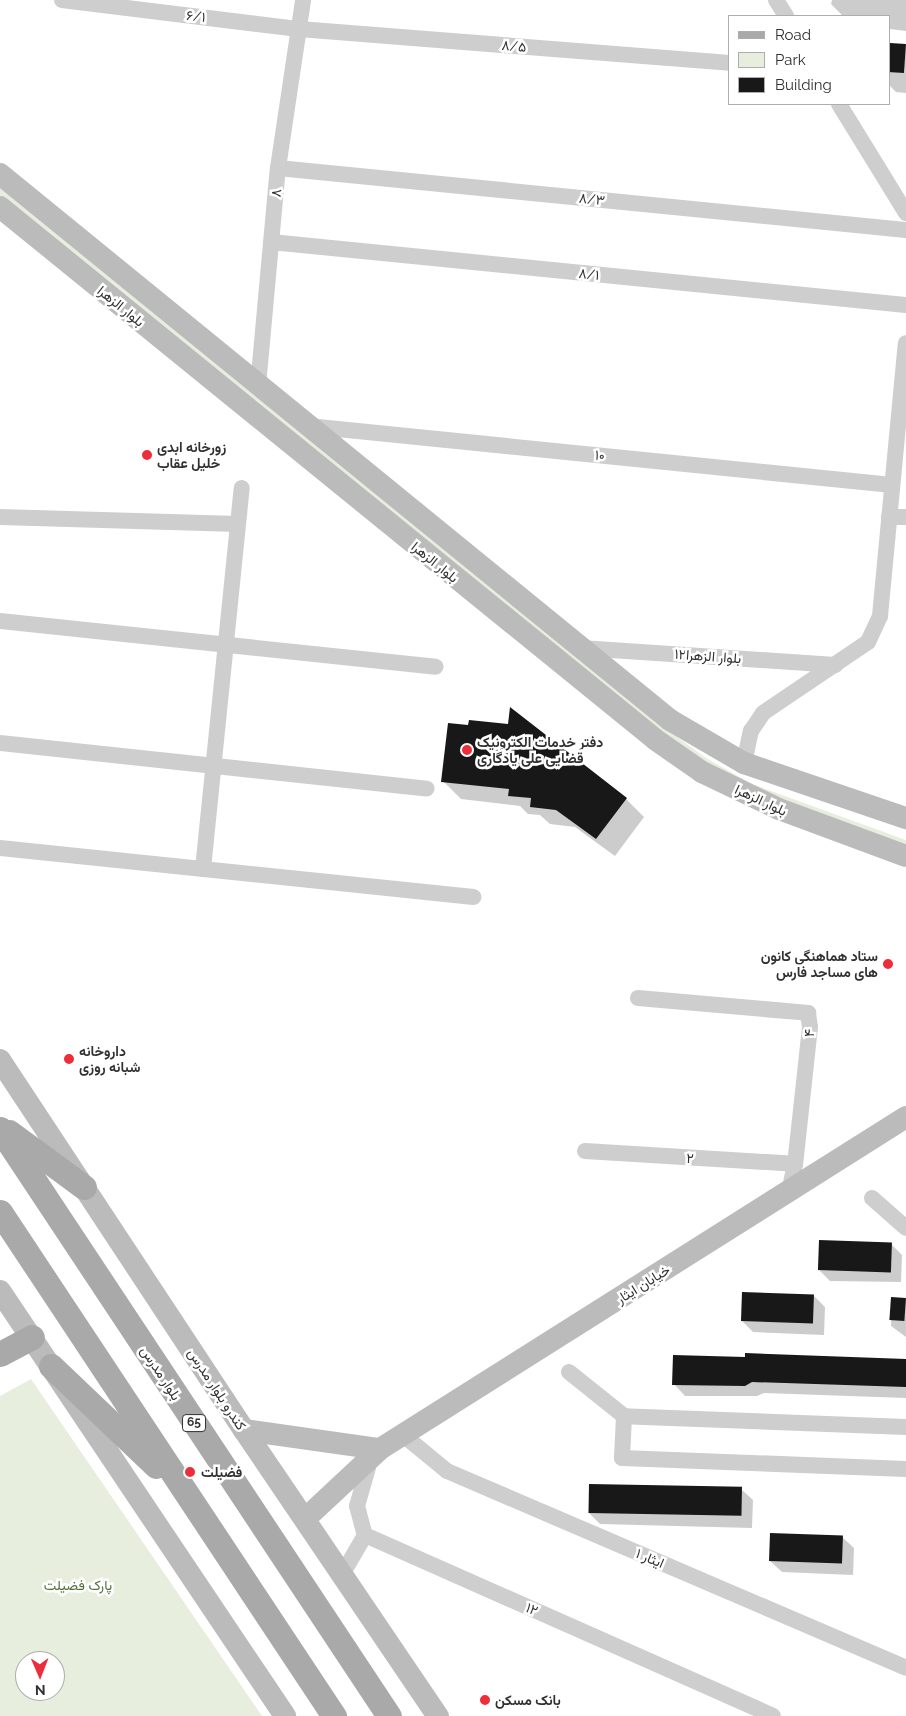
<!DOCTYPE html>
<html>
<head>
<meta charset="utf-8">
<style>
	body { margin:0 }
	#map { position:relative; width:906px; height:1716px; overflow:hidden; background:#fff; font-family:Raleway,Vazirmatn,sans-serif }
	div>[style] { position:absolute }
	.green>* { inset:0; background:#e7eede }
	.shadow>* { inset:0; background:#0003 }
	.building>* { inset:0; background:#181818; transform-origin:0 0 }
	.street>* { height:16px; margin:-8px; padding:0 8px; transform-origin:8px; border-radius:8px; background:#cecece }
	.secondary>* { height:22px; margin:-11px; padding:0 11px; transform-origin:11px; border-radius:11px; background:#bbb }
	.primary>* { height:25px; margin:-12.5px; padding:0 12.5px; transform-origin:12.5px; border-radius:12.5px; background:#a9a9a9 }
	.dots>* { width:14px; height:14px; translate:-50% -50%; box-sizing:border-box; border:2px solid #fff; border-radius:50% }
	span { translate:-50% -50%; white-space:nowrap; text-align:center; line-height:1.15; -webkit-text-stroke:5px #fff; paint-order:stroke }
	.shield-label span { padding:1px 4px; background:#fff; border:1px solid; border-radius:4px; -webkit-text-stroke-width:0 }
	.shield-label { font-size:12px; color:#313131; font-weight:700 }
	.street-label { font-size:14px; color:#313131 }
	.poi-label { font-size:14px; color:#313131; font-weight:700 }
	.left { translate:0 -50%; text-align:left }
	.right { translate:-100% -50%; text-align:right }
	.park-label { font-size:14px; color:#536f3b }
	.legend { position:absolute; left:728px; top:15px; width:162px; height:90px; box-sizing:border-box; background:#fff; border:1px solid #adadad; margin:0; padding:6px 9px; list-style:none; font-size:15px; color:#313131 }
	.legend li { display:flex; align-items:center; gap:10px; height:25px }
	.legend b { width:25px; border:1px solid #adadad }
	.north { position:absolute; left:15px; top:1651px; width:50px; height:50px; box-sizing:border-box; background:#fff; border:1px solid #adadad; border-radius:50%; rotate:179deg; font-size:14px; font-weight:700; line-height:20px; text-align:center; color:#313131 }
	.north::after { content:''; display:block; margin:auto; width:18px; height:22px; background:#ed2e3a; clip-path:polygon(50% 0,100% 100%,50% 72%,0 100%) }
</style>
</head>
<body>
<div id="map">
	<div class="green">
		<div style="clip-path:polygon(0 188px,658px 723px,706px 758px,752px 784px,906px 840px,906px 847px,713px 771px,0 202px)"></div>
		<div style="clip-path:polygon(evenodd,31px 1379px,262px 1716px,0 1716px,0 1396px,31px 1379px,25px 1661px,55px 1661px,55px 1691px,25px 1691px,25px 1661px)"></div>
	</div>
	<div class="shadow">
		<div style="clip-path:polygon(832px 0,906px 0,906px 31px,890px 29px,890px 16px,843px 16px,831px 4px)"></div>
		<div style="clip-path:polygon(890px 45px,906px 45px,906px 93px,896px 92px,890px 86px)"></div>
		<div style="clip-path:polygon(511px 709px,626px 799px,644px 817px,615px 856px,575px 827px,550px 824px,540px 815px,528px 814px,520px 806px,461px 799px,443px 781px,470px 727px,509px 725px)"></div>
		<div style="clip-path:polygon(891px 1244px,902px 1255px,901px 1282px,830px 1281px,819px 1270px)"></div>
		<div style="clip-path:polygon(743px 1294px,814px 1296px,825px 1307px,824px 1335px,753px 1332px,742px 1321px)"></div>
		<div style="clip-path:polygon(892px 1299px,906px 1299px,906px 1337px,891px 1326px)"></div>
		<div style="clip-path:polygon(906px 1360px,906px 1398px,764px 1393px,757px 1396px,685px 1396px,674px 1384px)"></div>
		<div style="clip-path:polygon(741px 1489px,753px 1500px,752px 1528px,600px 1524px,589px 1513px)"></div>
		<div style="clip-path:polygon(842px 1537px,854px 1548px,853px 1575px,782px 1572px,770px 1561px)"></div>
	</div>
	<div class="building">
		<div style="left:890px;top:43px;width:16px;height:29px;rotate:4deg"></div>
		<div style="clip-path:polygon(510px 707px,627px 798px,596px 839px,556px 810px,530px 807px,531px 798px,508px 796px,509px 789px,441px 782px,448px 723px,468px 725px,469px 720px,508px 724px)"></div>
		<div style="left:819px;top:1240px;width:73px;height:30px;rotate:2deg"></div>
		<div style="left:742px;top:1292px;width:72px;height:29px;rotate:2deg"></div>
		<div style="left:891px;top:1297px;width:15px;height:23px;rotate:4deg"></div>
		<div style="clip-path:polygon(745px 1353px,906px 1359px,906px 1387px,752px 1382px,745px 1386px,672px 1385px,673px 1355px,745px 1357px)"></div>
		<div style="left:589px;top:1484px;width:153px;height:29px;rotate:1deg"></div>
		<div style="left:770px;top:1533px;width:73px;height:28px;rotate:2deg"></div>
	</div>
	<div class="street">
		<div style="left:62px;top:0;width:239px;rotate:7deg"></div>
		<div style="left:299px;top:29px;width:432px;rotate:4.5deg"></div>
		<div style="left:776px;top:0;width:19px;rotate:58deg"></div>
		<div style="left:839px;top:104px;width:128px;rotate:58.4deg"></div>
		<div style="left:278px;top:168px;width:631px;rotate:5.64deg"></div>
		<div style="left:271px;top:242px;width:638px;rotate:5.67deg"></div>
		<div style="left:258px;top:386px;width:219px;rotate:-84.8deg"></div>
		<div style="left:278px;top:168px;width:170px;rotate:-81.5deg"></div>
		<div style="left:308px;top:426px;width:587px;rotate:5.77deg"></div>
		<div style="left:0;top:517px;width:238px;rotate:1.7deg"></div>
		<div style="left:889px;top:517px;width:17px"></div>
		<div style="left:0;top:621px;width:438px;rotate:6deg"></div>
		<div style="left:581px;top:648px;width:255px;rotate:3.8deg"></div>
		<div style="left:0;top:743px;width:429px;rotate:6.1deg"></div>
		<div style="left:744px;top:763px;width:33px;rotate:-78deg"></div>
		<div style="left:751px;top:731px;width:22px;rotate:-56deg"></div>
		<div style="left:763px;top:713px;width:127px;rotate:-34.1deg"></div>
		<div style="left:868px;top:642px;width:29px;rotate:-65deg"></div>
		<div style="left:880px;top:616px;width:274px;rotate:-84.6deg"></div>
		<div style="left:0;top:848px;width:476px;rotate:5.9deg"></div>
		<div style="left:203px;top:869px;width:383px;rotate:-84.2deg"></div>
		<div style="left:638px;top:998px;width:171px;rotate:5deg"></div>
		<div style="left:808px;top:1013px;width:14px;rotate:82deg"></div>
		<div style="left:810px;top:1027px;width:138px;rotate:96.2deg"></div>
		<div style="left:795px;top:1164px;width:30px;rotate:102deg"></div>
		<div style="left:585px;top:1151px;width:210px;rotate:3.5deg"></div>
		<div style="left:872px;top:1198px;width:45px;rotate:41.4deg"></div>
		<div style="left:569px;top:1372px;width:70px;rotate:38.7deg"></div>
		<div style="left:906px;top:1427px;width:282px;rotate:-177.8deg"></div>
		<div style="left:624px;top:1416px;width:42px;rotate:92.7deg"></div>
		<div style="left:622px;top:1458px;width:284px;rotate:2.2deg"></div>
		<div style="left:402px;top:1434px;width:58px;rotate:39.4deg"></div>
		<div style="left:447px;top:1471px;width:499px;rotate:23.2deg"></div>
		<div style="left:371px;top:1457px;width:51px;rotate:105.9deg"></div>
		<div style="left:357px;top:1506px;width:30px;rotate:75deg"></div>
		<div style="left:365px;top:1535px;width:446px;rotate:23.9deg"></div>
		<div style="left:343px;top:1573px;width:44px;rotate:-59.9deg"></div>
	</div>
	<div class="secondary">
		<div style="left:0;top:174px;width:864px;rotate:39.18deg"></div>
		<div style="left:670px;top:720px;width:86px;rotate:30.2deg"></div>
		<div style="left:744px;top:763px;width:171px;rotate:18.8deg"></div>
		<div style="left:0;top:207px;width:845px;rotate:39.09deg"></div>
		<div style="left:656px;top:740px;width:56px;rotate:34.8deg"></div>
		<div style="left:702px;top:772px;width:85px;rotate:25.7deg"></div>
		<div style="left:779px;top:809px;width:135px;rotate:20.3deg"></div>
		<div style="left:0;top:1060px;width:443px;rotate:56.6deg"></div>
		<div style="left:244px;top:1430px;width:346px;rotate:55.9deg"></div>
		<div style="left:0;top:1291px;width:512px;rotate:56.15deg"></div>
		<div style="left:244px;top:1430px;width:137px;rotate:8deg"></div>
		<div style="left:306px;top:1518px;width:101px;rotate:-43deg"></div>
		<div style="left:380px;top:1449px;width:622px;rotate:-32.26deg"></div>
	</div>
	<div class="primary">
		<div style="left:0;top:1129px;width:704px;rotate:56.47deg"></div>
		<div style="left:9px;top:1132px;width:93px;rotate:36.3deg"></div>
		<div style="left:0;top:1212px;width:605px;rotate:56.47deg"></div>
		<div style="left:0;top:1354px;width:36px;rotate:-28deg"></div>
		<div style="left:51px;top:1366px;width:145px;rotate:43.6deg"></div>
	</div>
	<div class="dots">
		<div style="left:147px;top:455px;background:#ed2e3a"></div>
		<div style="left:467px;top:750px;background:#ed2e3a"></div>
		<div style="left:888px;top:964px;background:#ed2e3a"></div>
		<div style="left:69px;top:1059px;background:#ed2e3a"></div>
		<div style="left:190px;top:1472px;background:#ed2e3a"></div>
		<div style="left:485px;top:1700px;background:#ed2e3a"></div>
	</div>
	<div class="shield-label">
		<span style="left:194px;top:1423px">65</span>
	</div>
	<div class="street-label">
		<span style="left:196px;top:16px;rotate:7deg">۶/۱</span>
		<span style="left:514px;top:46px;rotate:5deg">۸/۵</span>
		<span style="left:276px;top:193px;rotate:-85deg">۸</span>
		<span style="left:592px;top:199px;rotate:6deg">۸/۳</span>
		<span style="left:589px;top:274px;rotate:6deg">۸/۱</span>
		<span style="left:121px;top:306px;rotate:39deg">بلوار الزهرا</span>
		<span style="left:600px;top:455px;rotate:6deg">۱۰</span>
		<span style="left:435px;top:562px;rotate:39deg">بلوار الزهرا</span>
		<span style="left:708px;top:656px;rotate:4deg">بلوار الزهرا۱۲</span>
		<span style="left:761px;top:800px;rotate:25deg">بلوار الزهرا</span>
		<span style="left:809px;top:1033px;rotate:-87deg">۴</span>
		<span style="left:690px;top:1158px;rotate:4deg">۲</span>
		<span style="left:643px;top:1284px;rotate:-32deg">خیابان ایثار</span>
		<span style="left:161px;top:1373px;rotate:57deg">بلوار مدرس</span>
		<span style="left:217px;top:1389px;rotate:57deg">کندرو بلوار مدرس</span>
		<span style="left:650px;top:1558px;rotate:23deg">ایثار ۱</span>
		<span style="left:532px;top:1609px;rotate:24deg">۱۲</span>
	</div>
	<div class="poi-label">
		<span class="left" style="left:157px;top:455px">زورخانه ابدی<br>خلیل عقاب</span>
		<span class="left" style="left:477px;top:750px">دفتر خدمات الکترونیک<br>قضایی علی یادگاری</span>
		<span class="right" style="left:878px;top:964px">ستاد هماهنگی کانون<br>های مساجد فارس</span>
		<span class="left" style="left:79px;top:1059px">داروخانه<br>شبانه روزی</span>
		<span class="left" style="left:201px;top:1472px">فضیلت</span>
		<span class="left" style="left:495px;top:1700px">بانک مسکن</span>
	</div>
	<div class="park-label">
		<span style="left:78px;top:1585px">پارک فضیلت</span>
	</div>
	<ul class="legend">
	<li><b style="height:6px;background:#a9a9a9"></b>Road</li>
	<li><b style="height:14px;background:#e7eede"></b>Park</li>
	<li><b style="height:14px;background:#181818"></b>Building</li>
	</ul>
	<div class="north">N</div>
</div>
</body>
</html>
